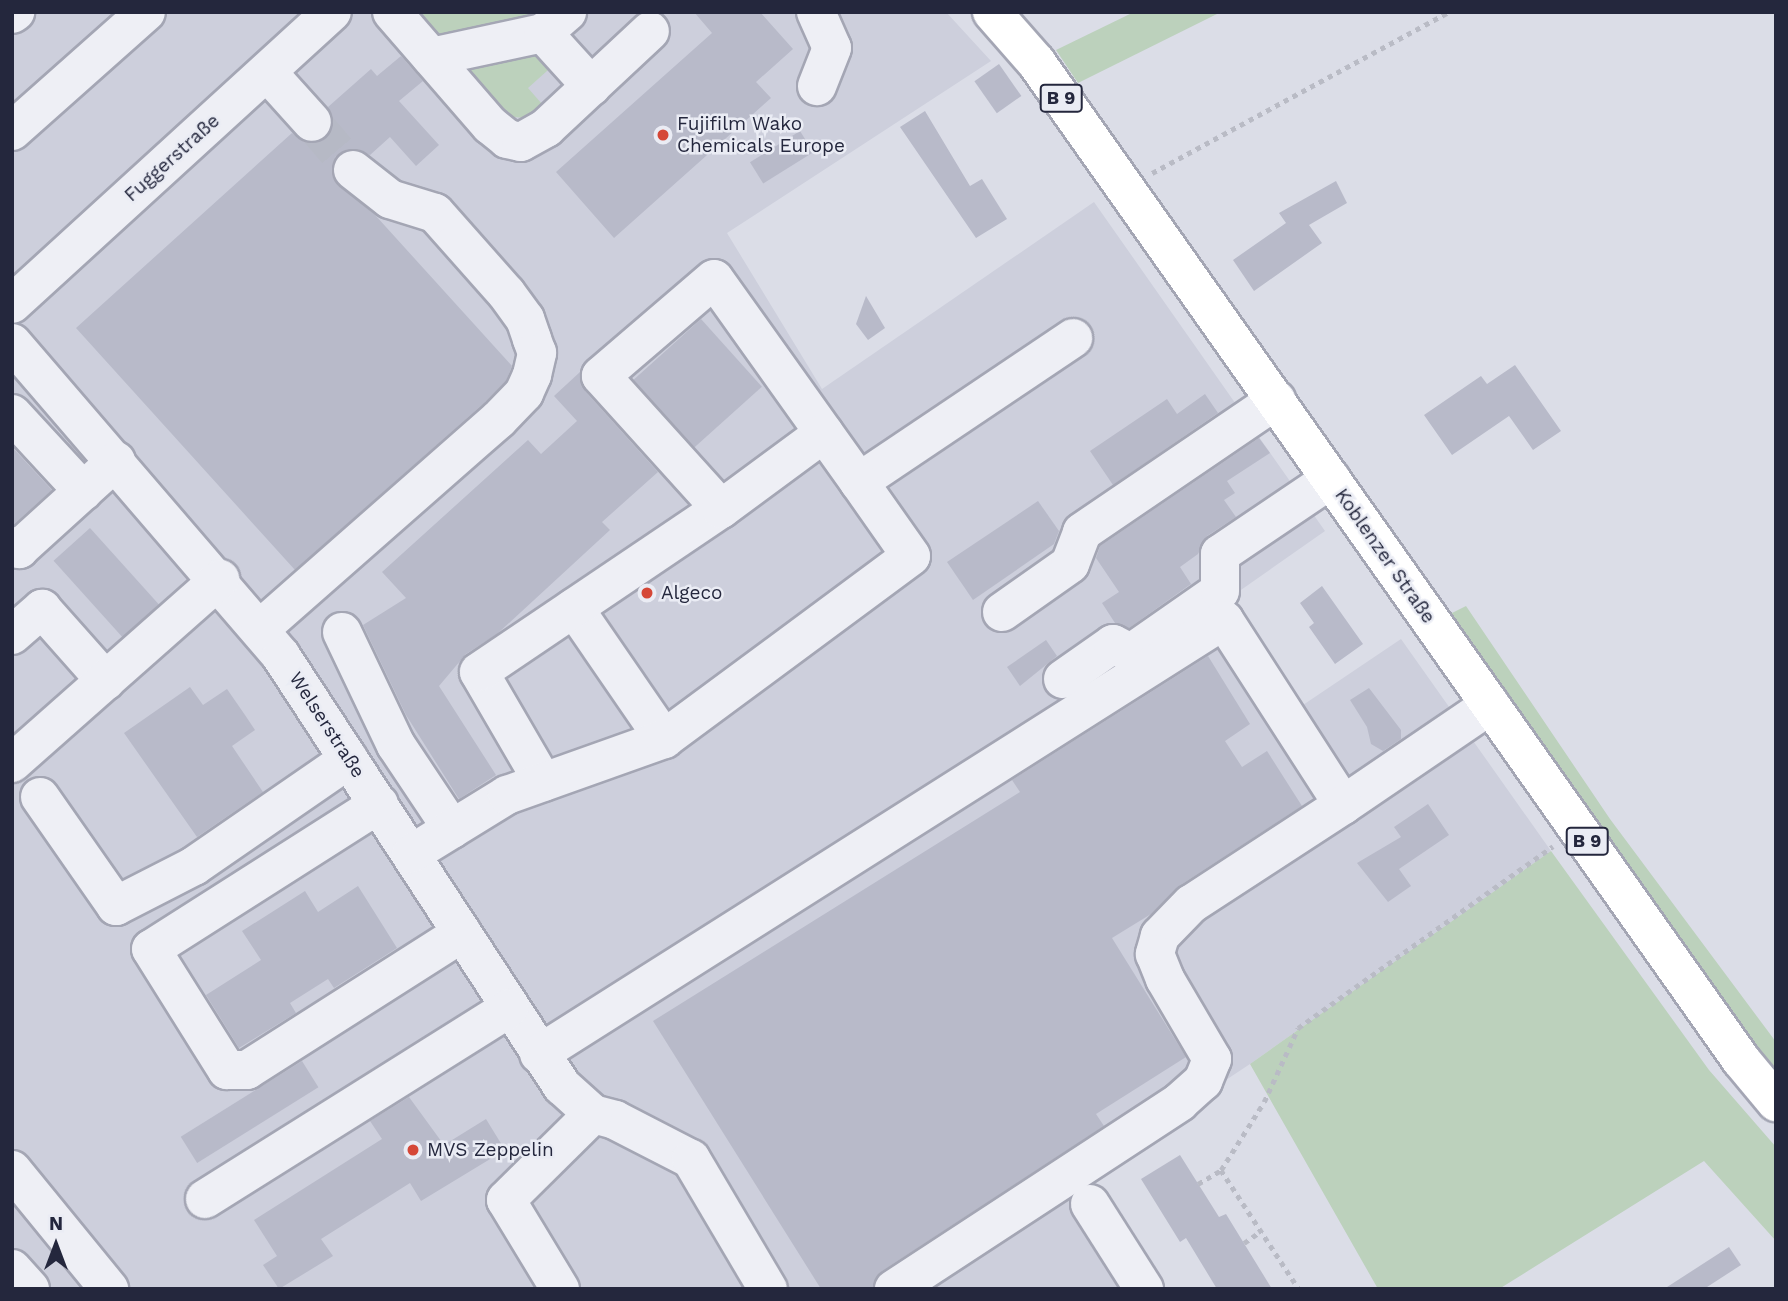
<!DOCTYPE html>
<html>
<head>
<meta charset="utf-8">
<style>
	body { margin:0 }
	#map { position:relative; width:1788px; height:1301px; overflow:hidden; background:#dbdde7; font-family:"Work Sans",sans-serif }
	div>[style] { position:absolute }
	.built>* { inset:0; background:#cdcfdc }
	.green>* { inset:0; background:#bcd1bc }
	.building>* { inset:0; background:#b8bac9; transform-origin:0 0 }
	.minor-tunnel>* { height:38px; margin-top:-19px; transform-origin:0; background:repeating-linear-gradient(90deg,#b6b9c5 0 38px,transparent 0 57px) }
	.path>* { height:4.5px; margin-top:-2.25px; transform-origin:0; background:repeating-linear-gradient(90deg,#b9bbc5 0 5px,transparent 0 10px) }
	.roads { filter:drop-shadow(2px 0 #a4a6b4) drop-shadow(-2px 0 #a4a6b4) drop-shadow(0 2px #a4a6b4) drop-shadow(0 -2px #a4a6b4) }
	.minor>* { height:38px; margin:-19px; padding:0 19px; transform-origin:19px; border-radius:19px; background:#eeeff5 }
	.major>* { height:38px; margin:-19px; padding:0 19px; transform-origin:19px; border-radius:19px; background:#fff }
	.dots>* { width:19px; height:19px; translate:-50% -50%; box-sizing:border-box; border:4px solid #eaecf4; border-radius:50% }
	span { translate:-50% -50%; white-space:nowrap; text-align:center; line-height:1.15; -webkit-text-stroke:5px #eaecf4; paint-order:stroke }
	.shield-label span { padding:2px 5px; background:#eaecf4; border:2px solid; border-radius:5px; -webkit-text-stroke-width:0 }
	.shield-label { font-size:18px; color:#24273d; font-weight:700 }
	.poi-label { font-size:19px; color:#24273d }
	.left { translate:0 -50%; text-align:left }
	.street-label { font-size:19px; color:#24273d }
	.frame { position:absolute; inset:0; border:14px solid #24273d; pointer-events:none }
	.north { position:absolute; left:21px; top:1210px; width:70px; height:70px; -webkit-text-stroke:5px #eaecf4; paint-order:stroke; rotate:0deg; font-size:19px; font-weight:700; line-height:28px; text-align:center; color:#24273d }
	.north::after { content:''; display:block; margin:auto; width:24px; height:32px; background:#24273d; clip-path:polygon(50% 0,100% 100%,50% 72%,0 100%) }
</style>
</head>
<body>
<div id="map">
	<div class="built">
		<div style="clip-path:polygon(12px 12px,946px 12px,991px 61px,727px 233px,822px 389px,1094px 202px,1325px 531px,1228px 599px,1303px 705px,1401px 639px,1551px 851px,1250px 1064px,1069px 1184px,1136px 1289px,12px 1289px)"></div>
	</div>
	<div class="green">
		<div style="clip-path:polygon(410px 12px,540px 12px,526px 25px,437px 43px)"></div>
		<div style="clip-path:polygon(1134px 12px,1221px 12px,1078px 83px,1056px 50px)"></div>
		<div style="clip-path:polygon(540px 45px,557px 62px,528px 88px,542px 104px,525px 118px,504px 116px,454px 63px)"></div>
		<div style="clip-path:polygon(1466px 606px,1610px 819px,1776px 1042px,1776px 1077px,1446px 616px)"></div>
		<div style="clip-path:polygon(1551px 851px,1709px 1070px,1776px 1147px,1776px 1241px,1704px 1161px,1499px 1289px,1378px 1289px,1250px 1064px)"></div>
	</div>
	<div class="building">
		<div style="clip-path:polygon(694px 12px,760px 12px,793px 49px,756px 82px,771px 98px,614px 238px,556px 172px,712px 33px)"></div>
		<div style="clip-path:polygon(401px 56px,423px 81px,399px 101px,439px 145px,416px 166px,390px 137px,370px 155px,357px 149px,346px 150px,335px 157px,333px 178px,376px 216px,512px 366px,506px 381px,484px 403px,295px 570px,76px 328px,292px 133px,306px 143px,326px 139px,333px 128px,328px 107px,371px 69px,377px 76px)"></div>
		<div style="left:999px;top:64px;width:39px;height:30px;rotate:55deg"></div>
		<div style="clip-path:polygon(925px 111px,970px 186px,982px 179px,1007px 219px,976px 238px,900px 127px)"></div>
		<div style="left:800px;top:131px;width:25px;height:59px;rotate:58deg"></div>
		<div style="clip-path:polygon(1336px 181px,1347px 203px,1309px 225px,1322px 243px,1254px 291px,1233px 260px,1286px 223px,1279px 213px)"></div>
		<div style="clip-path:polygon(866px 296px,885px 328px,868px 340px,856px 324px)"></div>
		<div style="left:701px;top:319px;width:91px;height:91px;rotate:48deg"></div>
		<div style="clip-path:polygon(1515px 365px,1561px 431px,1533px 450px,1509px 416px,1452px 455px,1424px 415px,1481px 376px,1487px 384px)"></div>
		<div style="clip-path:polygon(580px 372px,585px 391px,658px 472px,602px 522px,610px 530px,497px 634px,466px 654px,439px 686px,496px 775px,459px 799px,406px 715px,363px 625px,406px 598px,382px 572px,528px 440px,541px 454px,577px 421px,554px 396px)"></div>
		<div style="clip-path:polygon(1205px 394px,1218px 413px,1113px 485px,1090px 451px,1167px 399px,1177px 414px)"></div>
		<div style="clip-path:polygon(1259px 438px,1270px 453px,1227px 481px,1235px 493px,1224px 500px,1236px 517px,1207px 536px,1198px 554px,1180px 567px,1191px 584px,1129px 628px,1115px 623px,1102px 603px,1119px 592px,1096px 558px,1100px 546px)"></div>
		<div style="clip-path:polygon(12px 447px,52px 490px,13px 525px,12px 525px)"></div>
		<div style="clip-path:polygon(1038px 501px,1059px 531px,1054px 544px,973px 600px,947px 562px)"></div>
		<div style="left:90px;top:528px;width:103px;height:49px;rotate:48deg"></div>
		<div style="clip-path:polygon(1322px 586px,1363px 644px,1335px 664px,1309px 627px,1314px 623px,1300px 603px)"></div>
		<div style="clip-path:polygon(1046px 640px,1057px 656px,1020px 686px,1007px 667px)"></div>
		<div style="clip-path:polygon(1208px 656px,1250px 724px,1225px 741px,1242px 767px,1267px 751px,1302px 806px,1179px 886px,1151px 914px,1112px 938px,1186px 1057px,1096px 1114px,1104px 1126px,882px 1271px,872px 1288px,821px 1289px,653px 1021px,1020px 792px,1012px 780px)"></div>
		<div style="clip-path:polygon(190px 687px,203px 705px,227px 689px,245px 715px,255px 730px,232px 746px,263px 792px,197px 837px,124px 733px)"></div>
		<div style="clip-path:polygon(1369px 688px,1401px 730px,1401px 739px,1383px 751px,1371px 744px,1367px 727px,1350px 700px)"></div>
		<div style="clip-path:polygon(1428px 804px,1449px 835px,1399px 869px,1411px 886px,1388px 902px,1357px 863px,1401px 837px,1394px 827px)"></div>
		<div style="clip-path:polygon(358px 886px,397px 948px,334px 988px,328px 979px,290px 1003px,296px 1013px,239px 1048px,206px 995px,261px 960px,242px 931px,305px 891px,318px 912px)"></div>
		<div style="left:302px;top:1061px;width:31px;height:143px;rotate:58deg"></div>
		<div style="clip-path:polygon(409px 1097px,444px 1145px,486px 1119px,505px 1150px,421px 1201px,410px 1183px,321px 1239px,333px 1256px,279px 1289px,263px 1265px,277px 1256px,254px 1220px,382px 1139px,370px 1121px)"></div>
		<div style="clip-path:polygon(1180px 1155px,1219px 1217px,1226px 1214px,1272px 1289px,1217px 1289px,1186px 1238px,1180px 1242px,1141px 1179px)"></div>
		<div style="clip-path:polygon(1729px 1247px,1741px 1265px,1704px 1289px,1664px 1289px)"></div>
	</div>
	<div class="minor-tunnel">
		<div style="left:312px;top:122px;width:63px;rotate:49.5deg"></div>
	</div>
	<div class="path">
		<div style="left:1152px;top:173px;width:338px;rotate:-28.5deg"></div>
		<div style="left:1221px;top:1170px;width:80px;rotate:-57.7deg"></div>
		<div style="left:1264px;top:1102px;width:81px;rotate:-65.3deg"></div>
		<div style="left:1298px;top:1028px;width:313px;rotate:-35.5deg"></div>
		<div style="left:1198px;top:1184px;width:27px;rotate:-31deg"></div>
		<div style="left:1221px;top:1170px;width:142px;rotate:56.8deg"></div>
		<div style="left:1244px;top:1243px;width:21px;rotate:-35deg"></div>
	</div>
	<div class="roads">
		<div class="minor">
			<div style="left:392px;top:12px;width:150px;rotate:49.1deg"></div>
			<div style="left:490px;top:125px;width:22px;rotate:39deg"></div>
			<div style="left:507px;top:139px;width:14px;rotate:12deg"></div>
			<div style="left:521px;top:142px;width:29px;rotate:-29deg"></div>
			<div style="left:546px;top:128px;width:142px;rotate:-43deg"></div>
			<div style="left:816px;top:12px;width:39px;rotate:66deg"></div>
			<div style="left:832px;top:48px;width:41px;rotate:111.5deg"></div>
			<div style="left:12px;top:14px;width:4px;rotate:-34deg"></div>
			<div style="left:543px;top:33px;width:72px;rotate:47.8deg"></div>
			<div style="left:431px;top:57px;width:115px;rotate:-12.1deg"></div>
			<div style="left:543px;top:33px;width:32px;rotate:-41deg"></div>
			<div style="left:267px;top:72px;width:67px;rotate:48deg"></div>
			<div style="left:12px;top:131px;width:179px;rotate:-41.6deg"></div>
			<div style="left:12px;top:304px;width:433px;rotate:-42.4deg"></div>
			<div style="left:12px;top:343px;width:413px;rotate:49.3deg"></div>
			<div style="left:281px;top:656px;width:514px;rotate:56.84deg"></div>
			<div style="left:562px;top:1086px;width:42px;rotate:42.1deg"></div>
			<div style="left:593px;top:1114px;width:23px;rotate:15deg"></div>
			<div style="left:615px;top:1120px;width:85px;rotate:27.2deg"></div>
			<div style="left:691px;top:1159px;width:151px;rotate:59.4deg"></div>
			<div style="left:12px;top:414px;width:105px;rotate:47.3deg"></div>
			<div style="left:859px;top:482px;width:258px;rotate:-33.9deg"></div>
			<div style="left:12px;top:546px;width:8px;rotate:23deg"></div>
			<div style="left:19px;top:549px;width:131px;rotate:-42.2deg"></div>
			<div style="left:574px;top:608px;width:159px;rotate:55.5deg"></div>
			<div style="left:1002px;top:612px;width:83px;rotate:-35.2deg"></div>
			<div style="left:1070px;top:564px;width:34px;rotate:-69deg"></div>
			<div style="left:1082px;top:532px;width:235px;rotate:-34.2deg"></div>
			<div style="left:260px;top:629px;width:318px;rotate:-41.3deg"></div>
			<div style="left:499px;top:419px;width:36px;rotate:-46deg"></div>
			<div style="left:524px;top:393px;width:20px;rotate:-66deg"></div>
			<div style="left:532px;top:375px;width:23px;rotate:-77deg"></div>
			<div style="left:537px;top:353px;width:15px;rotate:-110deg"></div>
			<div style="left:532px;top:339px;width:21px;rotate:-109deg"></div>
			<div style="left:525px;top:319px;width:32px;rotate:-126deg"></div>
			<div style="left:506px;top:293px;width:107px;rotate:-131.6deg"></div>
			<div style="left:435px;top:213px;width:47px;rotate:-162.7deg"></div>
			<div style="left:390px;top:199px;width:47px;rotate:-141.9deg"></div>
			<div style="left:342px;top:632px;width:125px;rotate:64.5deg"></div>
			<div style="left:396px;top:745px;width:101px;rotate:56.3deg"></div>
			<div style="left:12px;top:635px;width:40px;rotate:-41deg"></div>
			<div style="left:42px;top:609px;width:96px;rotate:48.4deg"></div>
			<div style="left:1063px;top:679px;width:61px;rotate:-35deg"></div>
			<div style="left:1113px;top:644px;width:20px;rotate:27deg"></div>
			<div style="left:1131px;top:653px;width:108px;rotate:-34.9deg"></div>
			<div style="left:1220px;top:591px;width:37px;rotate:-90deg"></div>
			<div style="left:1220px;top:554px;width:134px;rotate:-34deg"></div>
			<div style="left:12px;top:763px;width:278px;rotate:-41.5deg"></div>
			<div style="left:543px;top:782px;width:127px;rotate:-120.2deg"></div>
			<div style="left:479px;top:672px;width:292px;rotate:-34deg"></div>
			<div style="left:40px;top:797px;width:133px;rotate:55.1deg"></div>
			<div style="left:116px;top:906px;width:88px;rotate:-27.1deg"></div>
			<div style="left:194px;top:866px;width:188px;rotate:-34.6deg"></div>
			<div style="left:379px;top:804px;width:270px;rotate:147.5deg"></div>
			<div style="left:151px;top:949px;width:143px;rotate:57.9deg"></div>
			<div style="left:227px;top:1070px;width:20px"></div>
			<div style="left:247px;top:1070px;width:255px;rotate:-32.5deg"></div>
			<div style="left:1343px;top:805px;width:178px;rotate:-34.2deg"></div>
			<div style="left:411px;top:854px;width:113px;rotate:-31.6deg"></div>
			<div style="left:507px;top:795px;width:167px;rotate:-19.6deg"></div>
			<div style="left:664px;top:739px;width:307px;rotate:-36.5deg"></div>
			<div style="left:911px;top:556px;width:90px;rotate:-125.1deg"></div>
			<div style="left:859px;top:482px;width:249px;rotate:-125.5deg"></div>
			<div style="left:714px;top:279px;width:149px;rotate:139.4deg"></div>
			<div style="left:601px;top:376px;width:179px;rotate:47.9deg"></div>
			<div style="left:721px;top:509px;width:128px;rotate:-36.4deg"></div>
			<div style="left:539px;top:1054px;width:811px;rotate:-32.36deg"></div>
			<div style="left:1224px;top:620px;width:220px;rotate:57.2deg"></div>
			<div style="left:1343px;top:805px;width:181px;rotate:146.9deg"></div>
			<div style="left:1191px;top:904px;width:45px;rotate:134.1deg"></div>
			<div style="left:1160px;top:936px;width:19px;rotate:106deg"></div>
			<div style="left:1155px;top:954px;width:27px;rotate:68deg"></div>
			<div style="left:1165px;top:979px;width:93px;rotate:59.6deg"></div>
			<div style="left:1212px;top:1059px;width:24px;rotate:112deg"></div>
			<div style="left:1203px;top:1081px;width:31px;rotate:138deg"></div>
			<div style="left:1180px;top:1102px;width:342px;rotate:146.8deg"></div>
			<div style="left:12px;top:1170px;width:154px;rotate:50.8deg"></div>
			<div style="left:205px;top:1199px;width:359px;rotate:-32.1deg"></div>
			<div style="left:1090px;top:1204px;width:101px;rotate:57.6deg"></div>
			<div style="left:12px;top:1269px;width:27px;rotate:48deg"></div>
			<div style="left:560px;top:1289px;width:104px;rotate:-121.2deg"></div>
			<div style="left:506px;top:1200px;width:122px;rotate:-44.7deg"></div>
		</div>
		<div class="major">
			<div style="left:992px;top:12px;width:67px;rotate:48.7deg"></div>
			<div style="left:1036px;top:62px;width:1222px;rotate:54.76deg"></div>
			<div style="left:1741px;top:1060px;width:55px;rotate:50.2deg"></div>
		</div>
	</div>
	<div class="dots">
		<div style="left:663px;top:135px;background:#d54737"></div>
		<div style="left:647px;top:593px;background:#d54737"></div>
		<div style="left:413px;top:1150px;background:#d54737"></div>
	</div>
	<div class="shield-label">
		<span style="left:1061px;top:98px">B 9</span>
		<span style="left:1587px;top:841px">B 9</span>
	</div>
	<div class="poi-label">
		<span class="left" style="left:677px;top:135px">Fujifilm Wako<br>Chemicals Europe</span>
		<span class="left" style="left:661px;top:593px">Algeco</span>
		<span class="left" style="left:427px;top:1150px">MVS Zeppelin</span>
	</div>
	<div class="street-label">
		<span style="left:172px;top:158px;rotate:-42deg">Fuggerstraße</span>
		<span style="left:1385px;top:556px;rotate:55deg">Koblenzer Straße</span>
		<span style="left:327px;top:725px;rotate:57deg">Welserstraße</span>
	</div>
	<div class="frame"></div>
	<div class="north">N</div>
</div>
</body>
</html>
